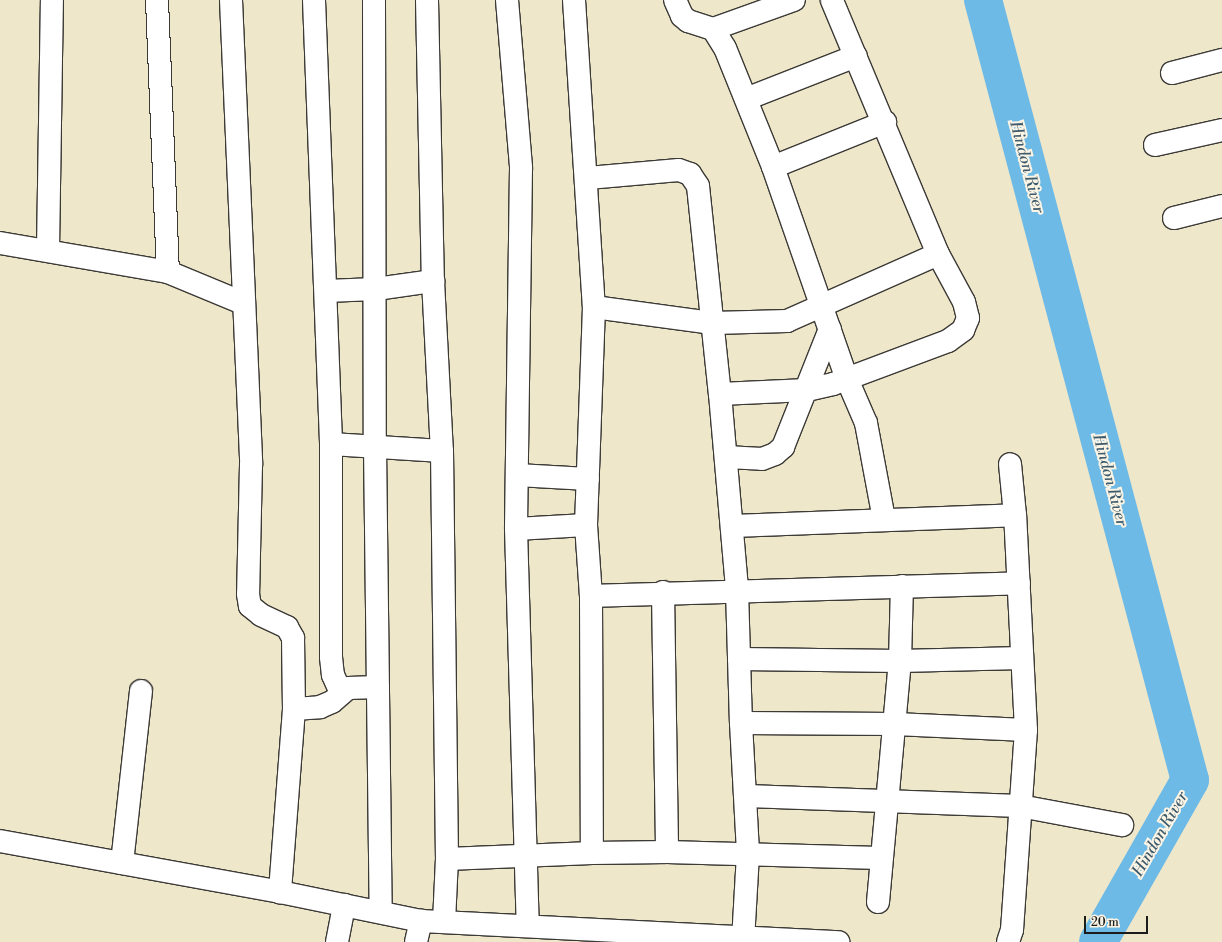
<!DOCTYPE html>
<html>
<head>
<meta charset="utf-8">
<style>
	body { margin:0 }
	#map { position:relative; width:1222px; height:942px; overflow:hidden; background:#eee7ca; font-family:"Libre Bodoni",serif }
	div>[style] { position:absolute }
	.river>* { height:38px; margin:-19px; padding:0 19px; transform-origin:19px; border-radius:19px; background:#6ebae7 }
	.roads { filter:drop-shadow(1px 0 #3c3a36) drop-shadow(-1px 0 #3c3a36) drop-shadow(0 1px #3c3a36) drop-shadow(0 -1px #3c3a36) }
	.minor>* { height:22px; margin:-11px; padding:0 11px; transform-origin:11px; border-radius:11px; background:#fff }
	span { translate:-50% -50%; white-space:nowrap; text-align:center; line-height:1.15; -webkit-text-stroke:4px #fcf5e5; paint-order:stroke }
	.water-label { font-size:16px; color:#3d5b6d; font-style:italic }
	.scale { position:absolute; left:1084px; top:916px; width:64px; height:18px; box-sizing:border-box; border:2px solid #1c1c1c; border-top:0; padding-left:5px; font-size:12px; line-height:14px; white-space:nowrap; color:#1c1c1c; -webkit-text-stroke:3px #fcf5e5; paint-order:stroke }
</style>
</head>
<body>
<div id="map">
	<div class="river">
		<div style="left:983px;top:0;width:807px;rotate:75.14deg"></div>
		<div style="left:1190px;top:780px;width:186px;rotate:119.6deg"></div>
	</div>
	<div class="roads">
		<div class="minor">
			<div style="left:157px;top:0;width:272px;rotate:87.7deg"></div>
			<div style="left:231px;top:0;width:465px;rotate:87.5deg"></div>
			<div style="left:251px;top:465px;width:129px;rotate:91.3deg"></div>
			<div style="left:248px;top:594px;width:12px;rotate:81deg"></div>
			<div style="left:250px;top:606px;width:14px;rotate:39deg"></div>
			<div style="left:261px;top:615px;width:29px;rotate:25deg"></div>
			<div style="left:287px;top:627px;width:13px;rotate:61deg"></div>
			<div style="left:293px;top:638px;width:71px;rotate:89.2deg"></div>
			<div style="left:294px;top:709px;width:184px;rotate:94.4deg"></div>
			<div style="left:314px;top:0;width:444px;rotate:87.8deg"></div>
			<div style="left:331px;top:444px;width:213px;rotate:90deg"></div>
			<div style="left:331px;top:657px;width:18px;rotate:84deg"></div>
			<div style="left:333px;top:675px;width:20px;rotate:66deg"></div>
			<div style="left:374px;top:0;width:446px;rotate:89.9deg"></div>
			<div style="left:375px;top:446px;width:465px;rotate:89.3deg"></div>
			<div style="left:427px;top:0;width:281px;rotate:88.8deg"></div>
			<div style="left:433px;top:281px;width:170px;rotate:87deg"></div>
			<div style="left:442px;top:451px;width:408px;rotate:89.3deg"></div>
			<div style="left:447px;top:859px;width:145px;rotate:-2.4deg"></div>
			<div style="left:592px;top:853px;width:75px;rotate:-0.8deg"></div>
			<div style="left:667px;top:852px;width:213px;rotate:1.6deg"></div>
			<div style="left:507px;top:0;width:169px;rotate:85.2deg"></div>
			<div style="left:521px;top:168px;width:361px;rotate:90.8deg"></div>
			<div style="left:516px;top:529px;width:397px;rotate:88.3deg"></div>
			<div style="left:574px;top:0;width:308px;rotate:86.3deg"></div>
			<div style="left:594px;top:307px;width:218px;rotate:92.1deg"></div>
			<div style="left:586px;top:525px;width:71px;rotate:86deg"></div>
			<div style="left:591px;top:596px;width:257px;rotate:89.8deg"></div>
			<div style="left:675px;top:0;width:17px;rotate:66deg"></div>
			<div style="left:682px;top:16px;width:8px;rotate:40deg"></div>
			<div style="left:688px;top:21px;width:26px;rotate:18deg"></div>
			<div style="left:713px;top:29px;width:22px;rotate:58deg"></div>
			<div style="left:725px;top:48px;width:128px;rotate:68deg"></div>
			<div style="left:773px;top:167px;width:225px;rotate:70.8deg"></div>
			<div style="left:847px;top:379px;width:48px;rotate:66.6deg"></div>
			<div style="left:866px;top:423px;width:98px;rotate:79.4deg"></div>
			<div style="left:713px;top:29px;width:86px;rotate:-19.7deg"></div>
			<div style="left:1172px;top:73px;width:52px;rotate:-14.6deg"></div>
			<div style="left:746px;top:99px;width:118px;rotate:-21.4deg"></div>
			<div style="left:1155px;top:145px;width:69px;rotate:-12.6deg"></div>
			<div style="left:773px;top:167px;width:121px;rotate:-21.9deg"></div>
			<div style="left:588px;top:178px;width:91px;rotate:-5deg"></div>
			<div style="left:679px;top:170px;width:12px;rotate:20deg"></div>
			<div style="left:690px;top:174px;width:14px;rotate:56deg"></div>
			<div style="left:698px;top:186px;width:209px;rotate:84deg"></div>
			<div style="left:720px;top:394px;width:197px;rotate:85deg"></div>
			<div style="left:737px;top:590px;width:133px;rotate:88.3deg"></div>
			<div style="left:741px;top:723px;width:131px;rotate:86.9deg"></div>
			<div style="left:748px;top:854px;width:88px;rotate:93.3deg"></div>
			<div style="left:1174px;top:218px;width:49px;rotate:-14deg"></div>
			<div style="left:0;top:243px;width:170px;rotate:9.8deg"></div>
			<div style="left:168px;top:272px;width:81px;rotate:22.5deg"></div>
			<div style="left:48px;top:250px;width:250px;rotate:-89.1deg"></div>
			<div style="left:326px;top:291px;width:50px;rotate:-2.3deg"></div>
			<div style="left:376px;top:289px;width:58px;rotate:-8deg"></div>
			<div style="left:594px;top:307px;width:120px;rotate:7.7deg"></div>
			<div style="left:713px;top:323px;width:74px;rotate:-1.5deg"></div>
			<div style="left:787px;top:321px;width:165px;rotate:-23.9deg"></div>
			<div style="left:720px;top:394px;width:87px;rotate:-2.6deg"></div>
			<div style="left:807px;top:390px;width:27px;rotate:-13deg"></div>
			<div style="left:833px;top:384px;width:123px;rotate:-20.5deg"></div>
			<div style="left:948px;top:341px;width:19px;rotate:-36deg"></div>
			<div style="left:963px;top:330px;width:13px;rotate:-67deg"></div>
			<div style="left:968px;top:318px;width:16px;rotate:-104deg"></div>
			<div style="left:964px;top:302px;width:55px;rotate:-118.4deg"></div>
			<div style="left:938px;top:254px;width:275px;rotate:-112.7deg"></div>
			<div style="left:331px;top:444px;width:111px;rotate:3.6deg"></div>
			<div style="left:726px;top:457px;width:36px;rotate:3deg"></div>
			<div style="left:762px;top:459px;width:14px;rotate:-21deg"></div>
			<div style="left:775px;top:454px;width:11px;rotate:-41deg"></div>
			<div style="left:783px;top:447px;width:127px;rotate:-68.3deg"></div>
			<div style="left:517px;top:475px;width:71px;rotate:3.2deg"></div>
			<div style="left:733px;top:526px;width:282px;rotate:-2.2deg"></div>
			<div style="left:516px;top:529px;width:70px;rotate:-3.3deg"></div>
			<div style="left:663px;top:592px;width:260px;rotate:89.1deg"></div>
			<div style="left:591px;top:596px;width:428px;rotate:-1.7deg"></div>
			<div style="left:739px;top:659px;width:161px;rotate:0.7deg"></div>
			<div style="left:900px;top:661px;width:122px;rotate:-1.4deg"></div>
			<div style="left:294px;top:709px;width:26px;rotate:-4deg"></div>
			<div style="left:320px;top:707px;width:13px;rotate:-23deg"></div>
			<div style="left:332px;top:702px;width:21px;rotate:-41deg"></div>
			<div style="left:348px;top:688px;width:30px;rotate:-2deg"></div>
			<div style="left:741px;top:723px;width:154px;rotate:0.4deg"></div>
			<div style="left:895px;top:724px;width:131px;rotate:2.6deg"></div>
			<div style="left:747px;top:796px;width:273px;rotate:2.1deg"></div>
			<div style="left:1020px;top:806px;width:104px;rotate:10.6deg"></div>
			<div style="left:0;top:841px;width:285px;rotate:10.3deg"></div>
			<div style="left:280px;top:892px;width:144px;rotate:11.6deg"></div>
			<div style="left:421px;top:921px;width:418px;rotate:2.9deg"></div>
			<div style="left:122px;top:863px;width:173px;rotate:-83.7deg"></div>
			<div style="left:878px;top:902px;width:242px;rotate:-84.8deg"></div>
			<div style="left:900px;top:661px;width:75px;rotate:-88.5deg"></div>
			<div style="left:444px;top:922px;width:63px;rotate:-87.3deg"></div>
			<div style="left:337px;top:942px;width:38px;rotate:-79deg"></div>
			<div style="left:416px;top:942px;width:22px;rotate:-77deg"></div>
			<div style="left:1008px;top:942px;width:13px;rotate:-72deg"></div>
			<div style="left:1012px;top:930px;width:200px;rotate:-86deg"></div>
			<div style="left:1026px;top:730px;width:215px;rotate:-92.9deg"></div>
			<div style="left:1015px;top:515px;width:51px;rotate:-95.6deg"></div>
		</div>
	</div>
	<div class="water-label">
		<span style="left:1027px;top:167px;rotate:75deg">Hindon River</span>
		<span style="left:1110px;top:480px;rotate:75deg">Hindon River</span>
		<span style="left:1160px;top:834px;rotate:-60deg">Hindon River</span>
	</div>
	<div class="scale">20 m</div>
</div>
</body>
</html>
